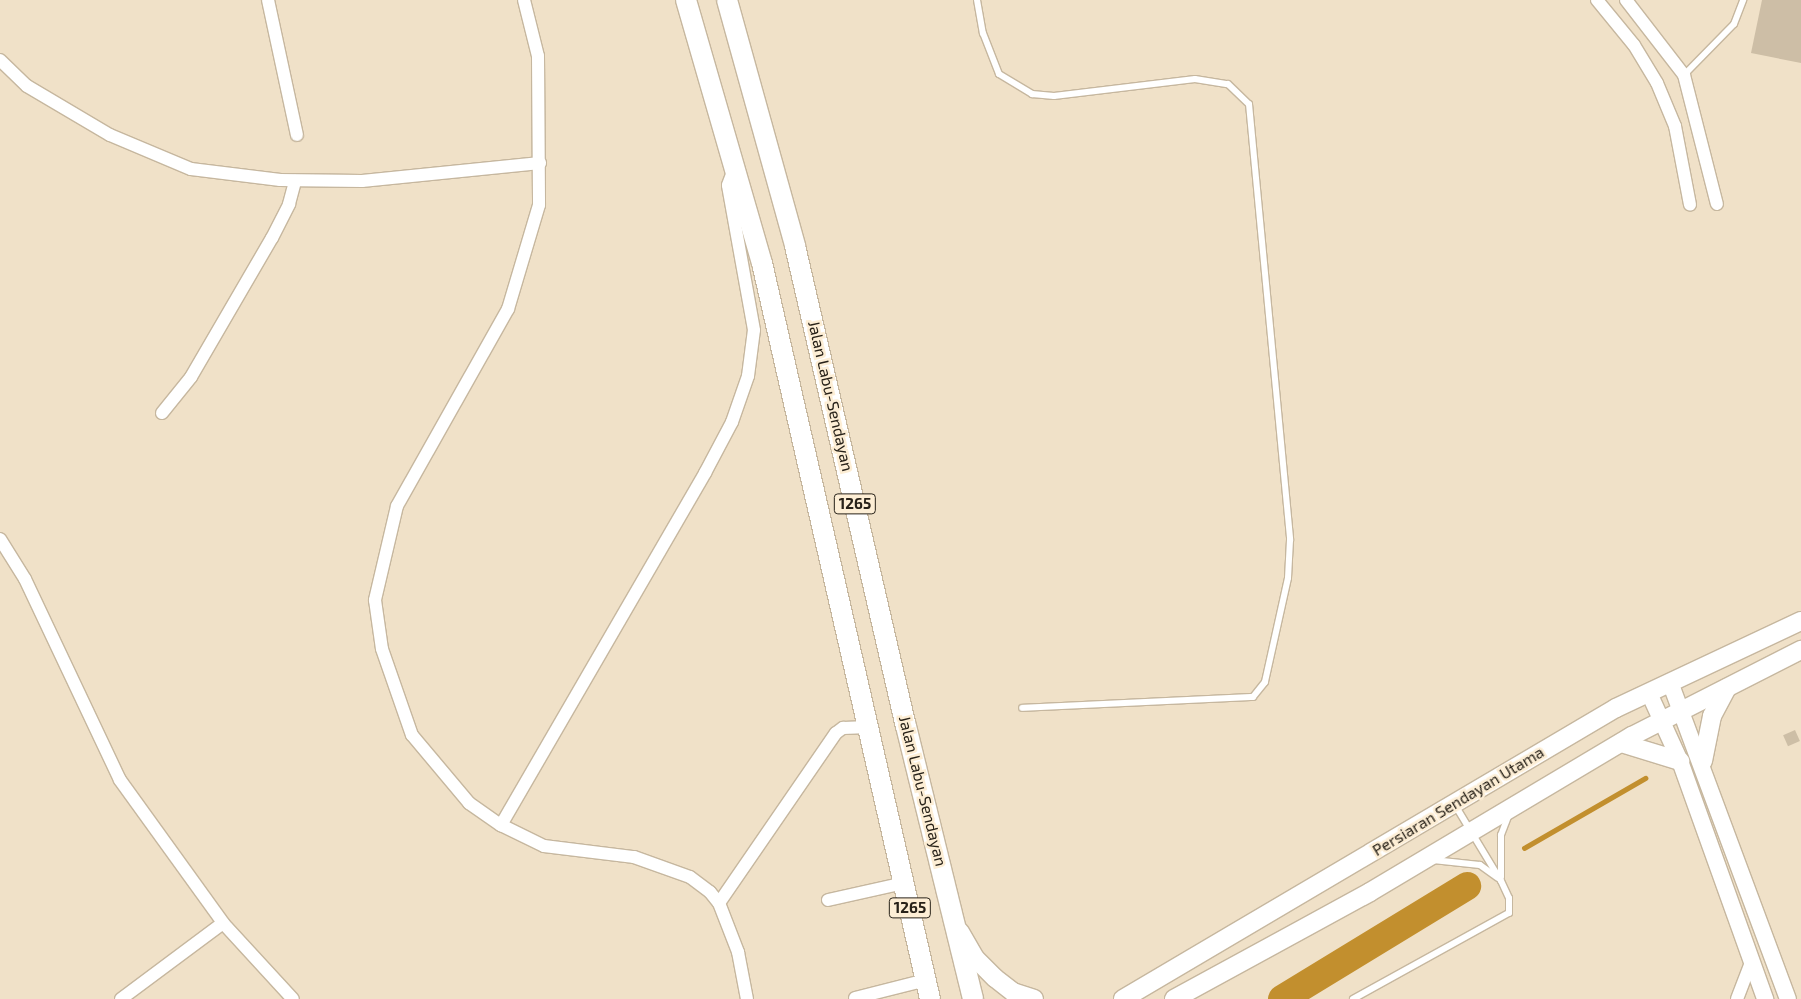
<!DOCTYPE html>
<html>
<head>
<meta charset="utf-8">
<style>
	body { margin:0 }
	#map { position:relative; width:1801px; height:999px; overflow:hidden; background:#f0e1c8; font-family:"Exo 2",sans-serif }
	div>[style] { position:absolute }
	.stream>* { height:4.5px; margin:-2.25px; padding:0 2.25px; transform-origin:2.25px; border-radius:2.25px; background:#c28f2e }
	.river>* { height:28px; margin:-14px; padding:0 14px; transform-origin:14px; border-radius:14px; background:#c28f2e }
	.building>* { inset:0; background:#cdbea6; transform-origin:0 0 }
	.roads { filter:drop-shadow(1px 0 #c6b79f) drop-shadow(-1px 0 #c6b79f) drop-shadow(0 1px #c6b79f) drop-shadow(0 -1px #c6b79f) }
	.service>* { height:6px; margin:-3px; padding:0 3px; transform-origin:3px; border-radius:3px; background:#fff }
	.minor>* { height:12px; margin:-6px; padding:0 6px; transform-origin:6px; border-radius:6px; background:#fff }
	.tertiary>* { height:16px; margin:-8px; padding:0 8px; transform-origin:8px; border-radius:8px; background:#fff }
	.secondary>* { height:18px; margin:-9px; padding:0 9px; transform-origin:9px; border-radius:9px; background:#fff }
	.primary>* { height:20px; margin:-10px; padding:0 10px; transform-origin:10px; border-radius:10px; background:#fff }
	span { translate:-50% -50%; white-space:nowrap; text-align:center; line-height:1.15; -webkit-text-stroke:5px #fdeed5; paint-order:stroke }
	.shield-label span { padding:1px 4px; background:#fdeed5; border:1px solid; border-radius:4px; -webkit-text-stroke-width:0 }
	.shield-label { font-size:15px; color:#282219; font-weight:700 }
	.street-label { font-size:16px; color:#282219 }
</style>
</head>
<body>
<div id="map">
	<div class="stream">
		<div style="left:1524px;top:848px;width:140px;rotate:-30deg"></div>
	</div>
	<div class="river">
		<div style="left:1282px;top:999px;width:217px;rotate:-31.4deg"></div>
	</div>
	<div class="building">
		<div style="clip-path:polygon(1762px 0,1801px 0,1801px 63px,1751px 53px)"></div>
		<div style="left:1795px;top:730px;width:12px;height:13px;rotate:66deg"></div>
	</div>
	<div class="roads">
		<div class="service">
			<div style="left:977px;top:0;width:34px;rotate:80deg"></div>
			<div style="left:983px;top:33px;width:44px;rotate:68.7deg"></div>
			<div style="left:999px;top:74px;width:39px;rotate:31deg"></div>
			<div style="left:1032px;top:94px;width:22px;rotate:5deg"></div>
			<div style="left:1054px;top:96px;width:142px;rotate:-6.9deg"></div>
			<div style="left:1195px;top:79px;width:33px;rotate:9deg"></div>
			<div style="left:1228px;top:84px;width:29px;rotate:44deg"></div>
			<div style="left:1249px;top:104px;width:438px;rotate:84.6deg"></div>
			<div style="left:1290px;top:540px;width:38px;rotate:93deg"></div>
			<div style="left:1288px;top:578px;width:107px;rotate:102.5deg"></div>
			<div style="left:1265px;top:682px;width:19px;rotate:129deg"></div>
			<div style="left:1253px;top:697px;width:231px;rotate:177.3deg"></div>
			<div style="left:1684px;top:75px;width:71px;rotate:-45.6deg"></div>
			<div style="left:1734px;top:24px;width:26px;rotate:-69deg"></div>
			<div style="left:1433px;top:860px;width:47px;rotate:6.1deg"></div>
			<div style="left:1480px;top:865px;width:22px;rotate:36deg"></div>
			<div style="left:1501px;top:877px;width:42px;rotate:-90deg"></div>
			<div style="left:1501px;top:835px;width:22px;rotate:-69deg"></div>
			<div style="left:1353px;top:999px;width:178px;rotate:-28.9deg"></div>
			<div style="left:1509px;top:913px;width:15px;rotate:-90deg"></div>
			<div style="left:1509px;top:898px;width:19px;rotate:-115deg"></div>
			<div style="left:1501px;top:881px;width:89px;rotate:-121.2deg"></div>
		</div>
		<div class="minor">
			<div style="left:268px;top:0;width:138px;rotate:77.9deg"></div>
			<div style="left:524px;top:0;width:58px;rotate:76deg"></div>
			<div style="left:538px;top:56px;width:149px;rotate:89.6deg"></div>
			<div style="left:539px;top:205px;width:109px;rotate:106.6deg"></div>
			<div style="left:508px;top:309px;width:226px;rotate:119.4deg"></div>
			<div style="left:397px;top:506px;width:97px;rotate:103.2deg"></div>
			<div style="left:375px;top:600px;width:49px;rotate:81.9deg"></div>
			<div style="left:382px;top:649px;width:91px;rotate:70.8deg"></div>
			<div style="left:412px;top:735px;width:89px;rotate:50deg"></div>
			<div style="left:469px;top:803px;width:39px;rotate:35deg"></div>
			<div style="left:501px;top:825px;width:48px;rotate:26deg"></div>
			<div style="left:544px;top:846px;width:91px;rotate:7deg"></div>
			<div style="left:634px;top:857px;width:59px;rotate:19.7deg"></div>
			<div style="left:690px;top:877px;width:25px;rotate:37deg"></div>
			<div style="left:710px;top:892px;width:14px;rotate:51deg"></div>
			<div style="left:719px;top:903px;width:53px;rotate:68.8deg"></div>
			<div style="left:738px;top:952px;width:48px;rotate:79.2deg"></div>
			<div style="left:1597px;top:0;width:58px;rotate:50.6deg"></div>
			<div style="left:1634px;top:45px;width:44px;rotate:58.8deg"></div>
			<div style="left:1657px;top:83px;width:47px;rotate:67.3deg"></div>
			<div style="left:1675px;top:126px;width:80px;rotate:79.2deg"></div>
			<div style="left:1626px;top:0;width:95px;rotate:52.3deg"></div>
			<div style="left:1684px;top:75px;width:133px;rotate:75.7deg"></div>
			<div style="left:0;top:60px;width:37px;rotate:44deg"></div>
			<div style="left:27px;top:86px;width:96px;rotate:30.6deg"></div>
			<div style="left:110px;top:135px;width:88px;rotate:22.8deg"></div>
			<div style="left:191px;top:169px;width:90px;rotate:7deg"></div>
			<div style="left:280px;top:180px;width:82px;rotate:0.7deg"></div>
			<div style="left:362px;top:181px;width:179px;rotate:-5.8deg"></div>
			<div style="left:162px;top:413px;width:46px;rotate:-51.1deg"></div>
			<div style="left:191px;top:377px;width:161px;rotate:-59.8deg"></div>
			<div style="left:272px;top:238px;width:38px;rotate:-63deg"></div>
			<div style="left:289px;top:204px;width:24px;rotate:-75deg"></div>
			<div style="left:0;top:539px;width:47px;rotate:58deg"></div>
			<div style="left:25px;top:579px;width:222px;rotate:64.7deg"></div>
			<div style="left:120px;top:780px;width:176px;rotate:54.2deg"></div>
			<div style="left:223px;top:923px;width:103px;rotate:47.4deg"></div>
			<div style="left:501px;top:825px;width:407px;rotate:-59.9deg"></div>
			<div style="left:705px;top:473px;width:58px;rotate:-62.1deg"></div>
			<div style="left:732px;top:422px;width:49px;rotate:-70.8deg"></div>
			<div style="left:748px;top:376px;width:46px;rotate:-82.6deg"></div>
			<div style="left:754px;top:330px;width:147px;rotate:-100.2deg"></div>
			<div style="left:728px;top:185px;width:19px;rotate:-69deg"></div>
			<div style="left:828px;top:900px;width:78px;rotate:-12.6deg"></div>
			<div style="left:719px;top:903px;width:206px;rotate:-55.5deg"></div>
			<div style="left:836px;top:733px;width:9px;rotate:-36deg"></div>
			<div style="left:843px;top:728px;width:26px;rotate:-2deg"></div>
			<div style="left:855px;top:998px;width:73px;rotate:-14.2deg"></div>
			<div style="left:121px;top:999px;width:127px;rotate:-36.7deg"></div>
			<div style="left:1737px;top:999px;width:40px;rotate:-69deg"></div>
		</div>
		<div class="tertiary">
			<div style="left:1670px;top:682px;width:338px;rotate:69.6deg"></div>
			<div style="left:1649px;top:693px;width:75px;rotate:65.5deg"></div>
			<div style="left:1680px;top:761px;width:253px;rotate:70.3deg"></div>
		</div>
		<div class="secondary">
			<div style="left:1621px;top:743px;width:62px;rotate:17deg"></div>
			<div style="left:1703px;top:761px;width:46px;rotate:-78.7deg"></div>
			<div style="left:1712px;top:716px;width:32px;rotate:-62deg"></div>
			<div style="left:960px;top:932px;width:30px;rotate:60deg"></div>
			<div style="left:975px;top:958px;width:28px;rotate:45deg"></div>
			<div style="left:995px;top:978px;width:23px;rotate:38deg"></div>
			<div style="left:1013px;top:992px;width:22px;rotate:18deg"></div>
			<div style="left:1123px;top:999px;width:572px;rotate:-30.55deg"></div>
			<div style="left:1616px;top:708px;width:204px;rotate:-25.2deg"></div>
			<div style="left:1174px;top:999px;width:223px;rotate:-28.6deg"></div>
			<div style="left:1370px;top:892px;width:305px;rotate:-30.8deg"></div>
			<div style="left:1632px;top:736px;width:190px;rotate:-27deg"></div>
		</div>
		<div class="primary">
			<div style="left:686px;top:0;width:274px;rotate:73.9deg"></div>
			<div style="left:762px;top:263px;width:755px;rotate:77.14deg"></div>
			<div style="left:727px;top:0;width:255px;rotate:74.5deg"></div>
			<div style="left:795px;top:246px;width:493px;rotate:77deg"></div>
			<div style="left:906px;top:726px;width:281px;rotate:76.2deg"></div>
		</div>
	</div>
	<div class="shield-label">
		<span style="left:855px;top:504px">1265</span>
		<span style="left:910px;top:908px">1265</span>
	</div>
	<div class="street-label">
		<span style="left:831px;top:396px;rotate:77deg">Jalan Labu-Sendayan</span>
		<span style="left:923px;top:791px;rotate:76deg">Jalan Labu-Sendayan</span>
		<span style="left:1458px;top:801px;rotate:-31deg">Persiaran Sendayan Utama</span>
	</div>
</div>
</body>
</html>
